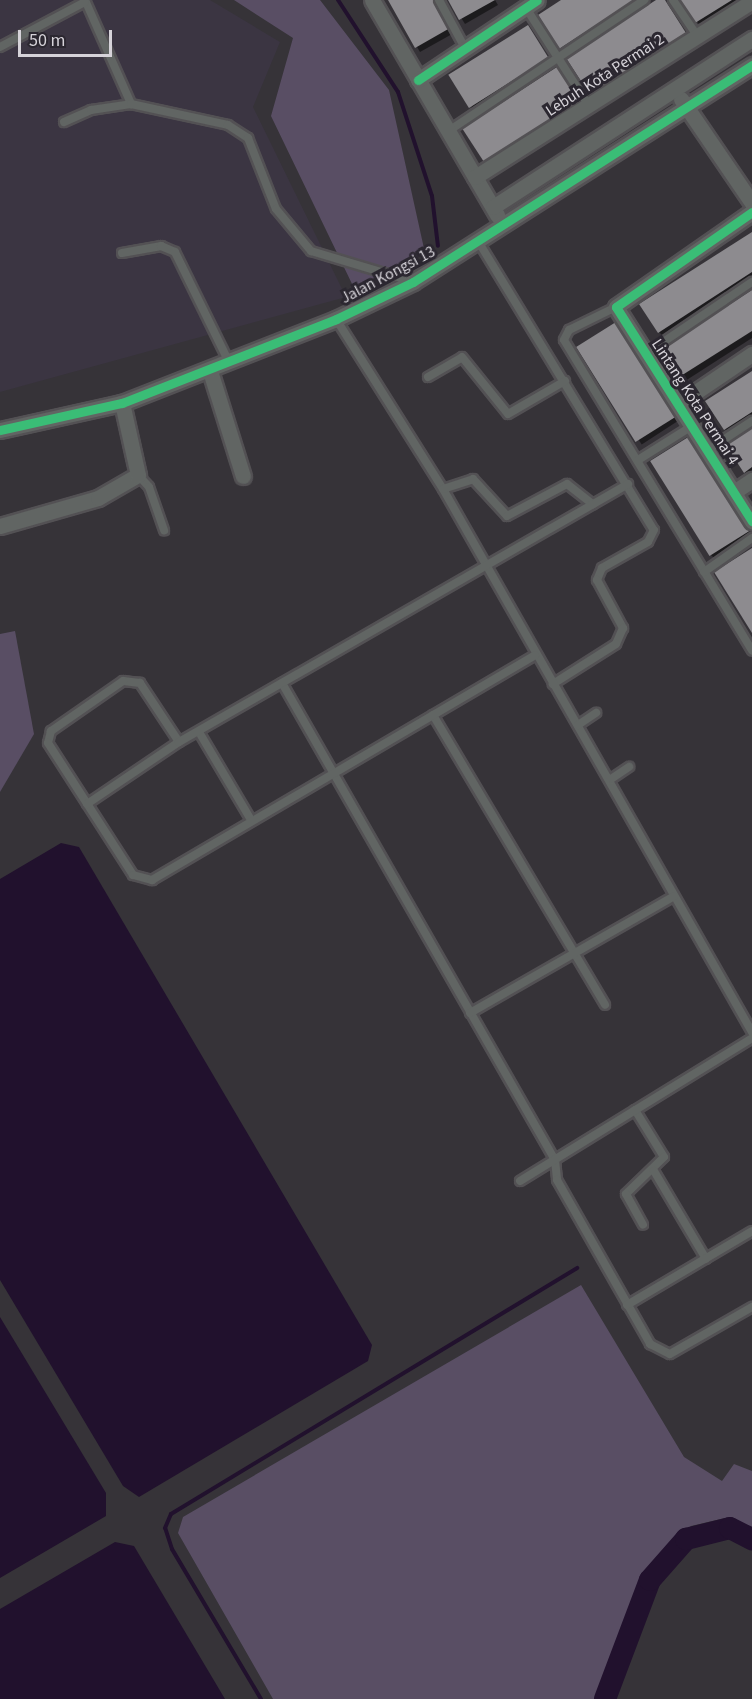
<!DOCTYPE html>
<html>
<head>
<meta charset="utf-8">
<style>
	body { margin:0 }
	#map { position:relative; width:752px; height:1699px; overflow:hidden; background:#363338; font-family:"Source Sans 3",sans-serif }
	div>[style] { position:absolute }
	.built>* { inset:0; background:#3b3542 }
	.green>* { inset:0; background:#594e64 }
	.water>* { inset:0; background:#21112d }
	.shadow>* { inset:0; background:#0007; transform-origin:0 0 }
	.stream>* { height:4px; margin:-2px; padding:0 2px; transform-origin:2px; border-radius:2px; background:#21112d }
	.river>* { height:22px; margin:-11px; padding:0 11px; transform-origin:11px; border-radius:11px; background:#21112d }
	.building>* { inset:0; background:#8d8b8f; transform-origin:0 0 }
	.roads { filter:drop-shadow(2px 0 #535154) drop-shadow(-2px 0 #535154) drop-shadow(0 2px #535154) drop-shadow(0 -2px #535154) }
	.service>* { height:8px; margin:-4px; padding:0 4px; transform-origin:4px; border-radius:4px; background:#616563 }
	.minor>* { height:15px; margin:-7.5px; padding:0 7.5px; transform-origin:7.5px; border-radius:7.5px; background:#616563 }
	.cycleway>* { height:9px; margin:-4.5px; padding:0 4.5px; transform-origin:4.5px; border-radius:4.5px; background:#3abd76 }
	span { translate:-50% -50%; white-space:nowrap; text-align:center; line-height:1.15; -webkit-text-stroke:6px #2b2730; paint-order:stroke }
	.street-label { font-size:16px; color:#d6d3d9 }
	.scale { position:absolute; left:18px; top:30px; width:94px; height:27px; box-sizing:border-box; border:3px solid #d6d3d9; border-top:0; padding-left:8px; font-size:18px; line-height:21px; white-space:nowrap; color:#d6d3d9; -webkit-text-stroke:4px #2b2730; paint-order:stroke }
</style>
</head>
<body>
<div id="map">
	<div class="built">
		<div style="clip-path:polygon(0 0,210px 0,280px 42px,253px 107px,346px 297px,0 392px)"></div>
	</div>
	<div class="green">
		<div style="clip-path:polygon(234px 0,320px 0,389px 90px,425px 253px,354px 288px,271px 116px,293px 38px)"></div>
		<div style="clip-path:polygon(15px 631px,34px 734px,0 792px,0 634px)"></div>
		<div style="clip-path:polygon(581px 1285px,684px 1457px,722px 1481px,734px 1464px,752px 1471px,752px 1527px,725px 1518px,691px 1526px,664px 1552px,635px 1595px,604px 1699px,273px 1699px,178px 1533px,183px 1517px)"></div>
	</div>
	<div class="water">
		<div style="clip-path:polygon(61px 843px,79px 847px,372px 1345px,368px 1361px,139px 1497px,123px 1486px,0 1280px,0 879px)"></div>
		<div style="clip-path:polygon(0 1317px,106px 1493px,106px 1516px,0 1578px)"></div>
		<div style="clip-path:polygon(115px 1542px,134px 1546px,225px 1699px,0 1699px,0 1609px)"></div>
	</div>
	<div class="shadow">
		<div style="clip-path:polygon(389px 0,435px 0,454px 33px,420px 52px)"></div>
		<div style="clip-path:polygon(450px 0,495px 0,498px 5px,465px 24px)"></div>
		<div style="clip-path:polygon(564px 0,646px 0,565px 52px,540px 15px)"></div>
		<div style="clip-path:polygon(658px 0,666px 2px,689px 38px,595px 98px,591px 94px)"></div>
		<div style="clip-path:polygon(682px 0,743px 0,701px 27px)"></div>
		<div style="clip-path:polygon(528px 27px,552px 63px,476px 112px,471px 108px)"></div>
		<div style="clip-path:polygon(561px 73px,582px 106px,490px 166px,464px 128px)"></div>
		<div style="clip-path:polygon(752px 234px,752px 280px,663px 336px,659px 332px)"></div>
		<div style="clip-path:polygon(752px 292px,752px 338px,682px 383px,660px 351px)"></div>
		<div style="left:616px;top:324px;width:115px;height:44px;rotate:57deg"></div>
		<div style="clip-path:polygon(752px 373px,752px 419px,729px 433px,725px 429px)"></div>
		<div style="clip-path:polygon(752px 428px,752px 474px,749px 476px,745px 472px)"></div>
		<div style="clip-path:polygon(694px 443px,752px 535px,715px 559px,711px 555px)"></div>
	</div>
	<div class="stream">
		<div style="left:338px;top:0;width:110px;rotate:56.9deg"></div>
		<div style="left:398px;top:92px;width:109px;rotate:71.9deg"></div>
		<div style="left:432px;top:196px;width:50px;rotate:83.2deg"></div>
		<div style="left:261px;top:1699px;width:174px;rotate:-120.7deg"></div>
		<div style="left:172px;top:1549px;width:22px;rotate:-108deg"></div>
		<div style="left:165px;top:1528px;width:15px;rotate:-67deg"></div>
		<div style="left:171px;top:1514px;width:475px;rotate:-31.2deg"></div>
	</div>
	<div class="river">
		<div style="left:605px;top:1699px;width:127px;rotate:-69.3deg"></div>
		<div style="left:650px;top:1580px;width:55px;rotate:-48.7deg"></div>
		<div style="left:686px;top:1539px;width:45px;rotate:-14deg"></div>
		<div style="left:730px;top:1528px;width:25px;rotate:27deg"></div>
	</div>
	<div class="building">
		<div style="clip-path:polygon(388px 0,434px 0,450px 28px,415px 48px)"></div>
		<div style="clip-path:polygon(448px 0,495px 0,459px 20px)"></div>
		<div style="clip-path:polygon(561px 0,635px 0,559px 49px,538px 15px)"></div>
		<div style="clip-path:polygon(656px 0,665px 0,686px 33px,590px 95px,566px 58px)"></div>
		<div style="clip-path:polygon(680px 0,732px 0,695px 23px)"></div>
		<div style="left:528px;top:25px;width:39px;height:94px;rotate:58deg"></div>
		<div style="left:557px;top:67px;width:40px;height:113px;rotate:57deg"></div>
		<div style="clip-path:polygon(752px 232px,752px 272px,658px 333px,639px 304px)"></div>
		<div style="clip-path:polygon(752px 290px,752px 331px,676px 379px,657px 351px)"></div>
		<div style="left:616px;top:322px;width:112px;height:47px;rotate:58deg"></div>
		<div style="clip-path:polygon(752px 371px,752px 412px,724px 430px,705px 401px)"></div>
		<div style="clip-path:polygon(752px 426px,752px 467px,744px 473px,725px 444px)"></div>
		<div style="left:690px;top:436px;width:112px;height:47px;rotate:58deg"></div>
		<div style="clip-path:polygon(752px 548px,752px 633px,714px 572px)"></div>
	</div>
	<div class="roads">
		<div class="service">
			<div style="left:85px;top:0;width:114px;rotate:66.1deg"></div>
			<div style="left:439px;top:0;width:55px;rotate:61.6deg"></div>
			<div style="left:673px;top:0;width:45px;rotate:56deg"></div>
			<div style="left:526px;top:8px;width:117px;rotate:57.3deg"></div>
			<div style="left:0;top:47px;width:96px;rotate:-27.9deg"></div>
			<div style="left:64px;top:122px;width:30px;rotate:-24deg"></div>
			<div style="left:91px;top:110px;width:40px;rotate:-8.5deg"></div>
			<div style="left:131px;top:104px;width:99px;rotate:12.2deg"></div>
			<div style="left:228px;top:125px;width:24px;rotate:33deg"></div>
			<div style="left:248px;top:138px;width:76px;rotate:68.5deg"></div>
			<div style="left:276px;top:209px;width:55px;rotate:50.2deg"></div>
			<div style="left:311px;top:251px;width:104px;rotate:16.7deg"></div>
			<div style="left:450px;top:130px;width:234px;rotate:-33.8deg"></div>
			<div style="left:478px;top:241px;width:338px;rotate:58.7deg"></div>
			<div style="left:654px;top:530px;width:13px;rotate:117deg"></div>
			<div style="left:648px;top:542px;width:53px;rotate:150.5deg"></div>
			<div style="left:602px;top:568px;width:13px;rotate:113deg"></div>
			<div style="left:597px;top:580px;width:55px;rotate:61.6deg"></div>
			<div style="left:623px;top:628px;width:17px;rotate:114deg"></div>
			<div style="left:616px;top:644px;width:75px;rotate:147.6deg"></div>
			<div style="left:122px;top:253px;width:40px;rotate:-10deg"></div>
			<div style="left:161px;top:246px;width:15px;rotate:23deg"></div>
			<div style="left:175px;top:252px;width:123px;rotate:63.9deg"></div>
			<div style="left:616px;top:307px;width:52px;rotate:153.9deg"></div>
			<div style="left:569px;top:330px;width:11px;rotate:117deg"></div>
			<div style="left:564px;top:340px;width:363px;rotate:58.8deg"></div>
			<div style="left:336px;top:319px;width:201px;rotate:57.8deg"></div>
			<div style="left:443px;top:489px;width:625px;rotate:60.36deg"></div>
			<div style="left:647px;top:353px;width:127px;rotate:-34.1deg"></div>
			<div style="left:428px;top:377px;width:39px;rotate:-30deg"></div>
			<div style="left:462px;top:357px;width:73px;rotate:51.1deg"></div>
			<div style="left:508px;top:414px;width:66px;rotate:-30.1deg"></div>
			<div style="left:708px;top:450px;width:53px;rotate:-33.4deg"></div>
			<div style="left:638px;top:460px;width:64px;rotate:-32.2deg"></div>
			<div style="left:138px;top:475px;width:16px;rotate:47deg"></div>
			<div style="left:149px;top:487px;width:46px;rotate:70.8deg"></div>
			<div style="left:443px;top:489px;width:32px;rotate:-18deg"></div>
			<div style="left:473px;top:479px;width:50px;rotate:47.4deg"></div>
			<div style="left:507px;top:516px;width:68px;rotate:-28.1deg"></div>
			<div style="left:567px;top:484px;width:33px;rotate:38deg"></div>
			<div style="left:704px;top:572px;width:59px;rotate:-35.3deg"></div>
			<div style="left:282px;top:683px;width:550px;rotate:60.22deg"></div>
			<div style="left:555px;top:1160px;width:20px;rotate:84deg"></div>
			<div style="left:557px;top:1180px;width:189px;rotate:60.4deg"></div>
			<div style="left:650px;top:1344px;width:22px;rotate:27deg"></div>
			<div style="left:670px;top:1354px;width:95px;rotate:-29.8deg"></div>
			<div style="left:433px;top:715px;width:337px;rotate:59.3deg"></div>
			<div style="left:578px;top:725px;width:22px;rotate:-34deg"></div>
			<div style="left:199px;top:732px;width:102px;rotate:59.4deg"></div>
			<div style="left:179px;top:742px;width:71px;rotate:-123.5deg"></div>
			<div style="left:140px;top:683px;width:17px;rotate:-173deg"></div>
			<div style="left:123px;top:681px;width:88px;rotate:145.2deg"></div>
			<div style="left:51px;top:731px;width:12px;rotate:104deg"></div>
			<div style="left:48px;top:743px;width:157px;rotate:57.2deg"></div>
			<div style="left:133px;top:875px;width:20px;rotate:15deg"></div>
			<div style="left:152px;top:880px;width:444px;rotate:-30.4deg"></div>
			<div style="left:611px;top:779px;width:22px;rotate:-34deg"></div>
			<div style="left:87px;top:804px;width:111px;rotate:-34deg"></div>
			<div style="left:179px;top:742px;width:518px;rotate:-29.88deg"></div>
			<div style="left:470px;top:1013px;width:235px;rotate:-29.8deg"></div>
			<div style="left:635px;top:1110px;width:55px;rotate:58.3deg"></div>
			<div style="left:664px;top:1157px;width:53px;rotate:135.8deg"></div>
			<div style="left:626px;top:1194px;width:35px;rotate:61deg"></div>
			<div style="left:654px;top:1171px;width:102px;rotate:59.4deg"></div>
			<div style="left:520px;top:1181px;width:273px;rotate:-31.6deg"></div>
			<div style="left:627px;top:1305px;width:145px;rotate:-30.6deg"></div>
		</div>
		<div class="minor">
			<div style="left:372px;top:0;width:249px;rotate:59.8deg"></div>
			<div style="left:418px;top:80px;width:143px;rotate:-33.9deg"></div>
			<div style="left:681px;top:99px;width:126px;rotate:55.7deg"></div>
			<div style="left:475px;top:177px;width:328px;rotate:-32.4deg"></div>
			<div style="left:493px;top:207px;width:309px;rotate:-33deg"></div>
			<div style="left:752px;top:212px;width:166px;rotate:145.1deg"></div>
			<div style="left:616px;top:307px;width:254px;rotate:57.6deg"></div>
			<div style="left:210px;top:371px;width:110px;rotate:72.6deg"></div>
			<div style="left:681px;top:402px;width:86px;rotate:-34.1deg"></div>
			<div style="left:0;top:430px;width:125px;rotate:-12.5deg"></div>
			<div style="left:122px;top:403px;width:230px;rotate:-21.4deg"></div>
			<div style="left:336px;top:319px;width:85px;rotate:-25.7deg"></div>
			<div style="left:413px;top:282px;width:403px;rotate:-32.6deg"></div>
			<div style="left:734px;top:492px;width:22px;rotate:-34deg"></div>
			<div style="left:0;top:526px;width:102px;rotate:-15.9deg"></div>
			<div style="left:98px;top:498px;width:46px;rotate:-29.9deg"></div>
			<div style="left:138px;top:475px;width:74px;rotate:-102.5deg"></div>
		</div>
	</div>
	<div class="cycleway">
		<div style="left:418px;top:80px;width:143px;rotate:-33.9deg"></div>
		<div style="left:752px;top:212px;width:166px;rotate:145.1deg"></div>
		<div style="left:616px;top:307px;width:254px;rotate:57.6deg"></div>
		<div style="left:0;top:430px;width:125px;rotate:-12.5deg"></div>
		<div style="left:122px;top:403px;width:230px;rotate:-21.4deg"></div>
		<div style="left:336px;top:319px;width:85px;rotate:-25.7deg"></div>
		<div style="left:413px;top:282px;width:403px;rotate:-32.6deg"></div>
	</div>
	<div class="street-label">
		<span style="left:605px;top:75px;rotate:-33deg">Lebuh Kota Permai 2</span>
		<span style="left:388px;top:275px;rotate:-28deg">Jalan Kongsi 13</span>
		<span style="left:695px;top:402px;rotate:57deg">Lintang Kota Permai 4</span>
	</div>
	<div class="scale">50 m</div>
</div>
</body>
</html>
